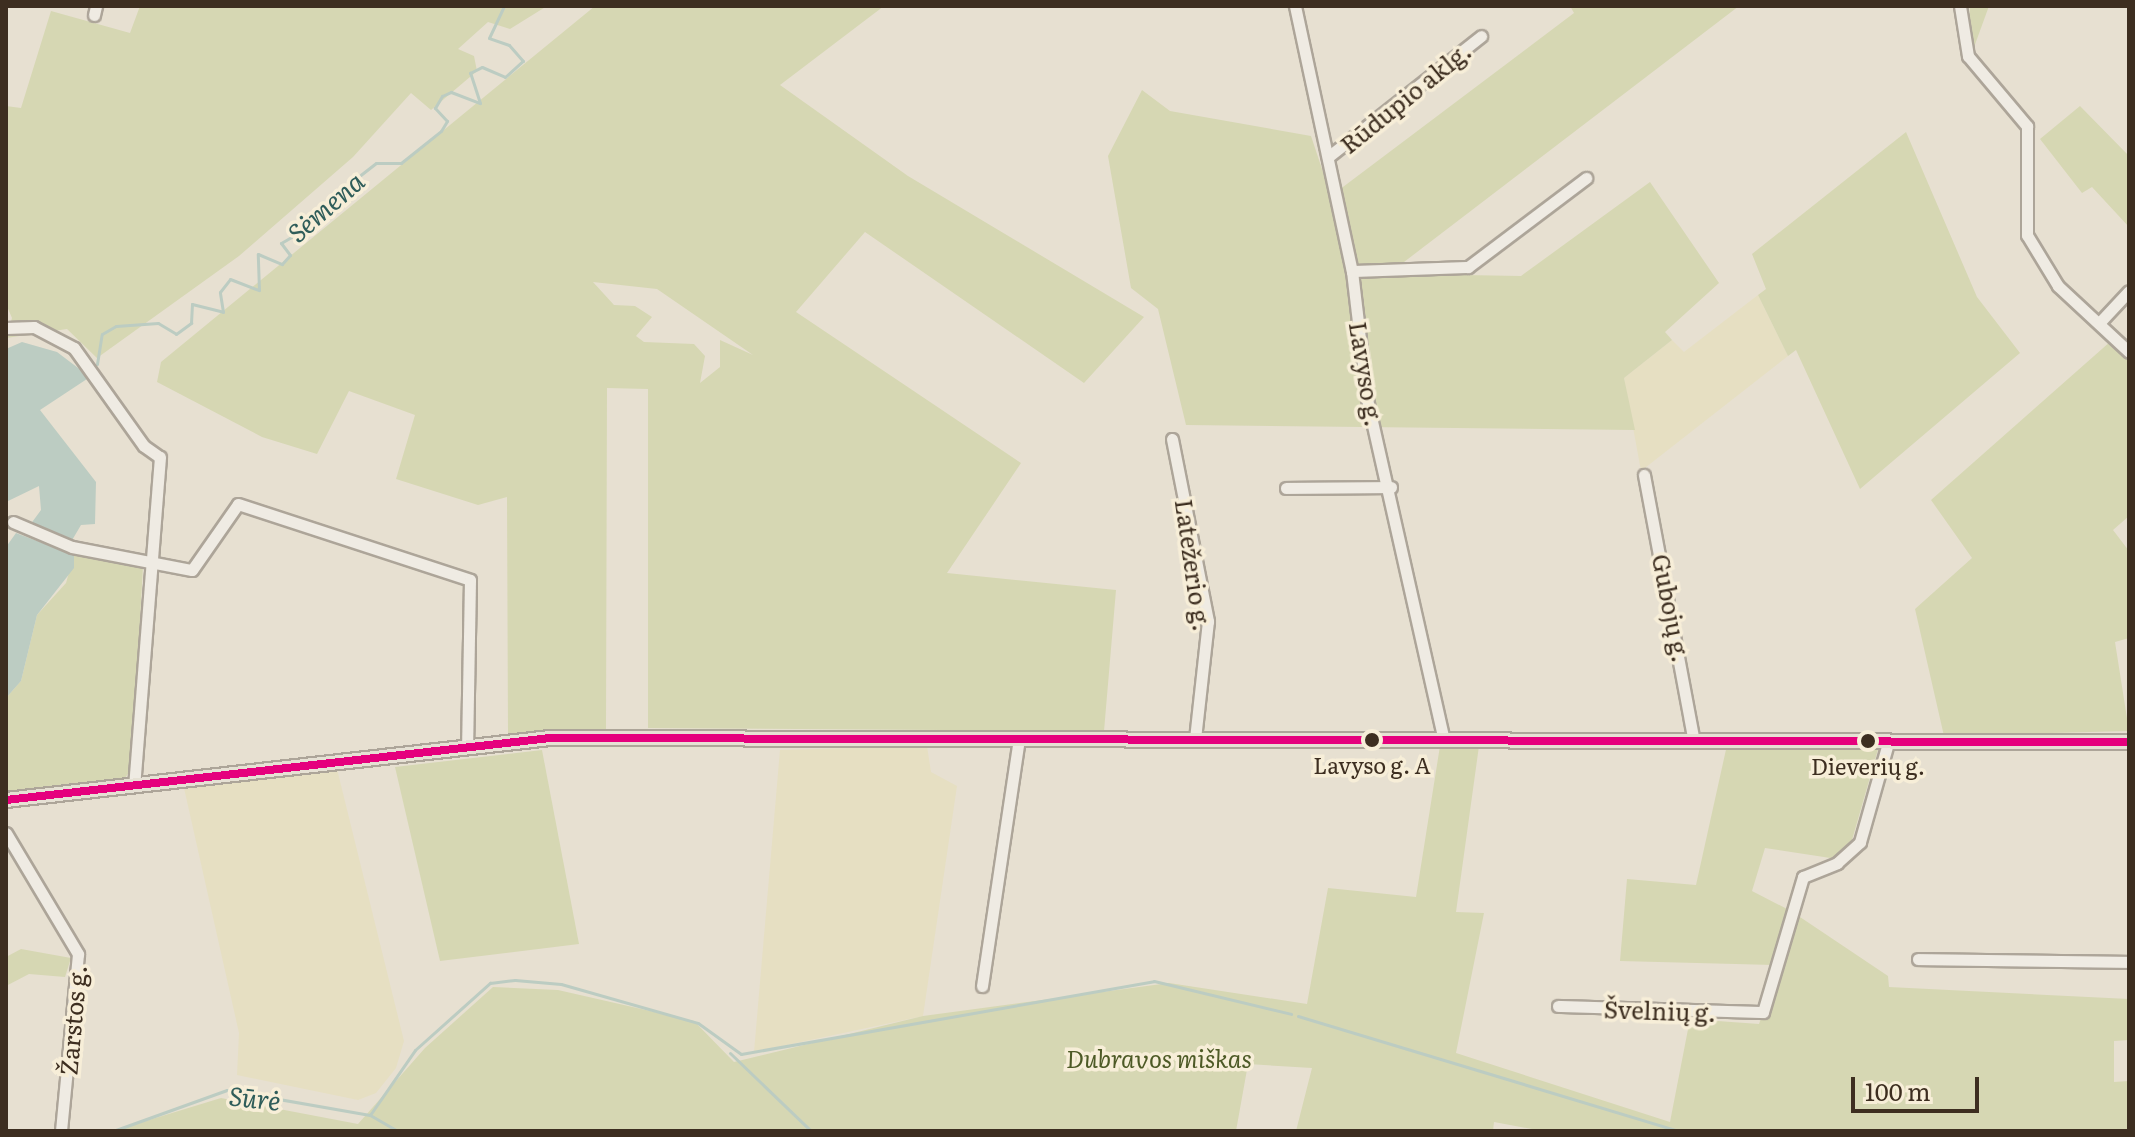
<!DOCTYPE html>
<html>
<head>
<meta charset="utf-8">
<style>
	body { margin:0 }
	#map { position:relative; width:2135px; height:1137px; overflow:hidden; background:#e7e0d1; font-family:Literata,serif }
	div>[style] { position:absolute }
	.farmland>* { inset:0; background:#e6dfc2 }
	.green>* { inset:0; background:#d6d7b3 }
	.water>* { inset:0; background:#bcccc2 }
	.stream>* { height:3px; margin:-1.5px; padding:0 1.5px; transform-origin:1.5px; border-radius:1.5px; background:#bcccc2 }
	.roads { filter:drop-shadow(2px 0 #ada599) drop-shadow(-2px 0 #ada599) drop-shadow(0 2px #ada599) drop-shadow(0 -2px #ada599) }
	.minor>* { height:11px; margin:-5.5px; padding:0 5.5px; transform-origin:5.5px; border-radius:5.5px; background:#efebe3 }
	.major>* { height:14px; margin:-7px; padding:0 7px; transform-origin:7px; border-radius:7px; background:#e6e1d4 }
	.bus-1>* { height:8px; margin:-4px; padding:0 4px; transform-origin:4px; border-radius:4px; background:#e5007d }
	.dots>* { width:22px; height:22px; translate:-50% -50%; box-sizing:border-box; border:4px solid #f7eed8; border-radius:50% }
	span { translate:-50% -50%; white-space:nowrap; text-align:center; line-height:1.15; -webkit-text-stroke:7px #f7eed8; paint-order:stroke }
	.bus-label { font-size:22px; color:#3d2e20 }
	.street-label { font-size:24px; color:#3d2e20 }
	.park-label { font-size:24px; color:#4d5a26; font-style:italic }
	.water-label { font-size:26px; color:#2f5d5a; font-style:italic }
	.frame { position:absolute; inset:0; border:8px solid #3d2e20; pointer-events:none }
	.scale { position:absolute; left:1851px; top:1077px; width:128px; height:36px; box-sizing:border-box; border:4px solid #3d2e20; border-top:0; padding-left:10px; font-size:24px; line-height:28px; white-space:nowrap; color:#3d2e20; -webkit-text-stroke:6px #f7eed8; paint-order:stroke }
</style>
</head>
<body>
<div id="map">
	<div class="farmland">
		<div style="clip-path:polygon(1758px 295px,1788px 356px,1641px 471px,1624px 378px,1672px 340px,1684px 352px)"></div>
		<div style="clip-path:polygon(927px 746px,931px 772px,957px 786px,923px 1016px,754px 1052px,780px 750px)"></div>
		<div style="clip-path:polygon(337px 769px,404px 1041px,396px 1068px,376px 1093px,358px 1100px,237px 1075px,239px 1033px,184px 788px)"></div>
	</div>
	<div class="green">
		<div style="clip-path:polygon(140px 6px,547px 6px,510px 29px,488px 22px,458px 49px,474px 56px,477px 71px,431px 110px,411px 93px,353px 157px,239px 256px,97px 358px,67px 329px,6px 338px,12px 318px,6px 304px,6px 106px,21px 108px,51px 11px,130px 33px)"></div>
		<div style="clip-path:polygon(evenodd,595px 6px,884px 6px,780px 85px,908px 176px,1144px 317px,1084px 383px,865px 232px,796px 312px,1021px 463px,947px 573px,1116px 590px,1104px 731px,648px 728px,648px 389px,607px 388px,606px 730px,508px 735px,507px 497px,478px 505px,396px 479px,415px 415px,349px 391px,317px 454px,262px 437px,157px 382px,161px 362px,595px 6px,593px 282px,657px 289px,753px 355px,720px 340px,720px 367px,700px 383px,705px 356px,694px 344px,644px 342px,636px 336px,652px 317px,635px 306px,614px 305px,593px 282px)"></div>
		<div style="clip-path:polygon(1570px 6px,1739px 6px,1404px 262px,1405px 274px,1521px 276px,1650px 182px,1719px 283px,1665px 332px,1672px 340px,1624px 378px,1635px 430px,1186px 425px,1158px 309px,1131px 288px,1108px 156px,1142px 90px,1170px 111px,1311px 136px,1331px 196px,1574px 13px)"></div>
		<div style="clip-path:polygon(1970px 6px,1989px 6px,1973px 50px,1968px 48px)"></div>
		<div style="clip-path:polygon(2080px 106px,2129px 156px,2129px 227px,2092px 187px,2082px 193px,2040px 139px)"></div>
		<div style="clip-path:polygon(1906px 132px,1977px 297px,2020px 353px,1860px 489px,1796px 350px,1788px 356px,1758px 295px,1766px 289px,1752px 254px)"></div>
		<div style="clip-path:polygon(2111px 341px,2129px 359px,2129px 516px,2113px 530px,2129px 551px,2129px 638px,2115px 642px,2129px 731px,1944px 736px,1915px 609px,1972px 558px,1931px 500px)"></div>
		<div style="clip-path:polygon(74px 555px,143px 566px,132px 768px,123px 781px,6px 792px,6px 698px,21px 681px,37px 615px,66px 583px)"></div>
		<div style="clip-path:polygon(1727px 745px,1879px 746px,1852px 840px,1837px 859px,1765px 848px,1752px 891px,1789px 910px,1774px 965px,1620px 961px,1627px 879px,1696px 885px)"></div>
		<div style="clip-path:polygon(1440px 746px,1479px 746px,1456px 912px,1484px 913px,1456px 1053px,1670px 1122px,1690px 1019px,1759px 1024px,1797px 915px,1888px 976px,1889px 987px,2129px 999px,2129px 1040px,2114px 1041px,2114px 1082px,2129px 1081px,2129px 1131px,1543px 1131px,1494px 1122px,1493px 1131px,1296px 1131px,1312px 1068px,1248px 1064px,1236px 1131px,113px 1131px,221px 1098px,358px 1124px,425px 1048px,493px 987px,558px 990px,694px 1021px,734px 1062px,923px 1016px,1169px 983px,1307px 1004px,1328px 888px,1416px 897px)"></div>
		<div style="clip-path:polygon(542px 750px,579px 944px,440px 961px,395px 767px)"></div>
		<div style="clip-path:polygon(21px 949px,71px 958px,65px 977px,29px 974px,6px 986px,6px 957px)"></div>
	</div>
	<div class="water">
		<div style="clip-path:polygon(22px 342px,57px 352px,90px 377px,40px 410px,96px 482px,95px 524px,81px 525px,71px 542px,30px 525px,41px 510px,39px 486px,6px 502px,6px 349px)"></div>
		<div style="clip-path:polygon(16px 533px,74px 555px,74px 568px,37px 615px,21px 681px,6px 698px,6px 547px)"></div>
	</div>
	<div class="stream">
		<div style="left:2128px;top:6px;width:4px;rotate:76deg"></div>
		<div style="left:97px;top:364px;width:30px;rotate:-81deg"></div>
		<div style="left:102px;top:334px;width:16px;rotate:-30deg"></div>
		<div style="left:116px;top:326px;width:42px;rotate:-4.1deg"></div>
		<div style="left:158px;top:323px;width:21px;rotate:31deg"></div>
		<div style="left:176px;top:334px;width:19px;rotate:-36deg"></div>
		<div style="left:191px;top:323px;width:19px;rotate:-87deg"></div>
		<div style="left:192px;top:304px;width:32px;rotate:14deg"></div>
		<div style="left:223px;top:312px;width:20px;rotate:-99deg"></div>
		<div style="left:220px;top:292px;width:16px;rotate:-52deg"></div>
		<div style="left:230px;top:279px;width:31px;rotate:21deg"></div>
		<div style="left:259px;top:290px;width:36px;rotate:-92deg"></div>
		<div style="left:258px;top:254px;width:26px;rotate:23deg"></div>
		<div style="left:282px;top:264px;width:12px;rotate:-48deg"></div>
		<div style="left:290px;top:255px;width:15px;rotate:-127deg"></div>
		<div style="left:281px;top:243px;width:34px;rotate:-30deg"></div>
		<div style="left:310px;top:226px;width:35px;rotate:-53deg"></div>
		<div style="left:331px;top:198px;width:57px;rotate:-37.9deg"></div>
		<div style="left:376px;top:163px;width:25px"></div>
		<div style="left:401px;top:163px;width:51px;rotate:-38.7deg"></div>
		<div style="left:441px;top:131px;width:12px;rotate:-59deg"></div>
		<div style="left:447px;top:121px;width:18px;rotate:-133deg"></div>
		<div style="left:435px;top:108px;width:14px;rotate:-60deg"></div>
		<div style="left:442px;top:96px;width:10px;rotate:-24deg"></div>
		<div style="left:451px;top:92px;width:31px;rotate:21deg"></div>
		<div style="left:480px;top:103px;width:32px;rotate:-108deg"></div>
		<div style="left:470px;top:73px;width:13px;rotate:-27deg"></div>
		<div style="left:482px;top:67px;width:25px;rotate:23deg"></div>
		<div style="left:505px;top:77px;width:24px;rotate:-42deg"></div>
		<div style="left:523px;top:61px;width:21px;rotate:-131deg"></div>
		<div style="left:509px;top:45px;width:21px;rotate:-161deg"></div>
		<div style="left:489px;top:38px;width:35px;rotate:-65deg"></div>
		<div style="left:1298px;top:1016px;width:399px;rotate:16.8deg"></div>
		<div style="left:730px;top:1053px;width:112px;rotate:43.9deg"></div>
		<div style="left:370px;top:1115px;width:79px;rotate:-55.3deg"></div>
		<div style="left:415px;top:1050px;width:101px;rotate:-41.8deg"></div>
		<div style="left:490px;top:983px;width:25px;rotate:-7deg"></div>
		<div style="left:515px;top:980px;width:46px;rotate:5deg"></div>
		<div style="left:561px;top:984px;width:142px;rotate:15.9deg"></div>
		<div style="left:698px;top:1023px;width:53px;rotate:35.8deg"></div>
		<div style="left:741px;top:1054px;width:419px;rotate:-10deg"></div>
		<div style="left:1154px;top:981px;width:141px;rotate:13.5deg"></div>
		<div style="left:113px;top:1131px;width:121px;rotate:-19.8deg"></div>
		<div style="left:227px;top:1090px;width:145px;rotate:9.9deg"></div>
		<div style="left:370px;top:1115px;width:32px;rotate:30deg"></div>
	</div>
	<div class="roads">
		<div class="minor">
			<div style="left:1295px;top:6px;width:271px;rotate:77.9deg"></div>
			<div style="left:1352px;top:271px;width:129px;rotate:83.3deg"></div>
			<div style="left:1367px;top:399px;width:350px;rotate:77.3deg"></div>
			<div style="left:1960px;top:6px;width:51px;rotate:80.9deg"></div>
			<div style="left:1968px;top:56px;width:92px;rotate:49.9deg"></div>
			<div style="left:2027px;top:126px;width:109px;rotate:90deg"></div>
			<div style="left:2027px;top:235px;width:60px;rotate:58.7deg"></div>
			<div style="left:2058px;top:286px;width:97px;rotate:42.9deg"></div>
			<div style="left:94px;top:15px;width:9px;rotate:-77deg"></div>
			<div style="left:1328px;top:157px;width:195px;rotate:-38.3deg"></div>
			<div style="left:1352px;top:271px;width:116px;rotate:-2deg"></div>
			<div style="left:1468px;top:267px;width:148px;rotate:-37deg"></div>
			<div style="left:2100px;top:322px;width:42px;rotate:-46.9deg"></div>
			<div style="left:6px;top:328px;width:28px;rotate:-2deg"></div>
			<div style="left:34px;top:327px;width:45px;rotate:27.7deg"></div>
			<div style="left:74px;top:348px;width:120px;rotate:54.5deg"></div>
			<div style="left:144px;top:446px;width:19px;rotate:35deg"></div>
			<div style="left:160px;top:457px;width:328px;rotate:94.5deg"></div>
			<div style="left:1172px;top:439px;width:186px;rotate:78.8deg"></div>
			<div style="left:1208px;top:621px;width:119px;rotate:96.3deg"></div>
			<div style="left:1644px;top:475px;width:271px;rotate:79.4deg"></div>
			<div style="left:1286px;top:488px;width:105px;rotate:-0.5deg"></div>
			<div style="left:13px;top:522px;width:64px;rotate:23deg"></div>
			<div style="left:72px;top:547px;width:122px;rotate:10.9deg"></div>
			<div style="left:192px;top:570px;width:80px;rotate:-55.1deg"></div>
			<div style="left:238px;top:504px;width:244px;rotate:18.1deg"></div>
			<div style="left:470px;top:580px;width:164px;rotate:91deg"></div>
			<div style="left:6px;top:833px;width:141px;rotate:59.2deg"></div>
			<div style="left:78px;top:954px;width:178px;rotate:95.5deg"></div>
			<div style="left:1918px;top:959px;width:211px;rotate:0.8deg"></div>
			<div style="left:982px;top:986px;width:251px;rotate:-81.5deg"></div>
			<div style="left:1558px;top:1006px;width:205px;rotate:1.7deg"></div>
			<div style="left:1763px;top:1012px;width:141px;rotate:-73.5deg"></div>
			<div style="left:1803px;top:877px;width:37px;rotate:-22deg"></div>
			<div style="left:1837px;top:863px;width:31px;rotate:-42deg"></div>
			<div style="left:1860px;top:842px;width:103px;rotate:-74.2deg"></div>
		</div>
		<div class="major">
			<div style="left:6px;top:800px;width:548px;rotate:-6.5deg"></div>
			<div style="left:550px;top:738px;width:1579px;rotate:0.15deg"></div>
		</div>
	</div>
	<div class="bus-1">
		<div style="left:6px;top:800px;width:548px;rotate:-6.5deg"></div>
		<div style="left:550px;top:738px;width:1579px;rotate:0.15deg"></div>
	</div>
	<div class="dots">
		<div style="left:1372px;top:740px;background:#3d2e20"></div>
		<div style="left:1868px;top:741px;background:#3d2e20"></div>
	</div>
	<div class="bus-label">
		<span style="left:1372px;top:765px">Lavyso g. A</span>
		<span style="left:1868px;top:766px">Dieverių g.</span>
	</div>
	<div class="street-label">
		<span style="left:1405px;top:97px;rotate:-39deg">Rūdupio aklg.</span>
		<span style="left:1367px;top:374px;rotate:81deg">Lavyso g.</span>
		<span style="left:1194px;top:565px;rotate:82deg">Latežerio g.</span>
		<span style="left:1672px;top:608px;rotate:79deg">Gubojų g.</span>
		<span style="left:1660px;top:1010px;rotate:2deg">Švelnių g.</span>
		<span style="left:72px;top:1020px;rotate:-85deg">Žarstos g.</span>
	</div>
	<div class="park-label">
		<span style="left:1159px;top:1058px">Dubravos miškas</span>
	</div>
	<div class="water-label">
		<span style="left:325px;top:206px;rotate:-41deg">Sėmena</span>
		<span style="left:255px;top:1097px;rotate:6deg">Sūrė</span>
	</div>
	<div class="frame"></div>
	<div class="scale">100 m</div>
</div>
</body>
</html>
